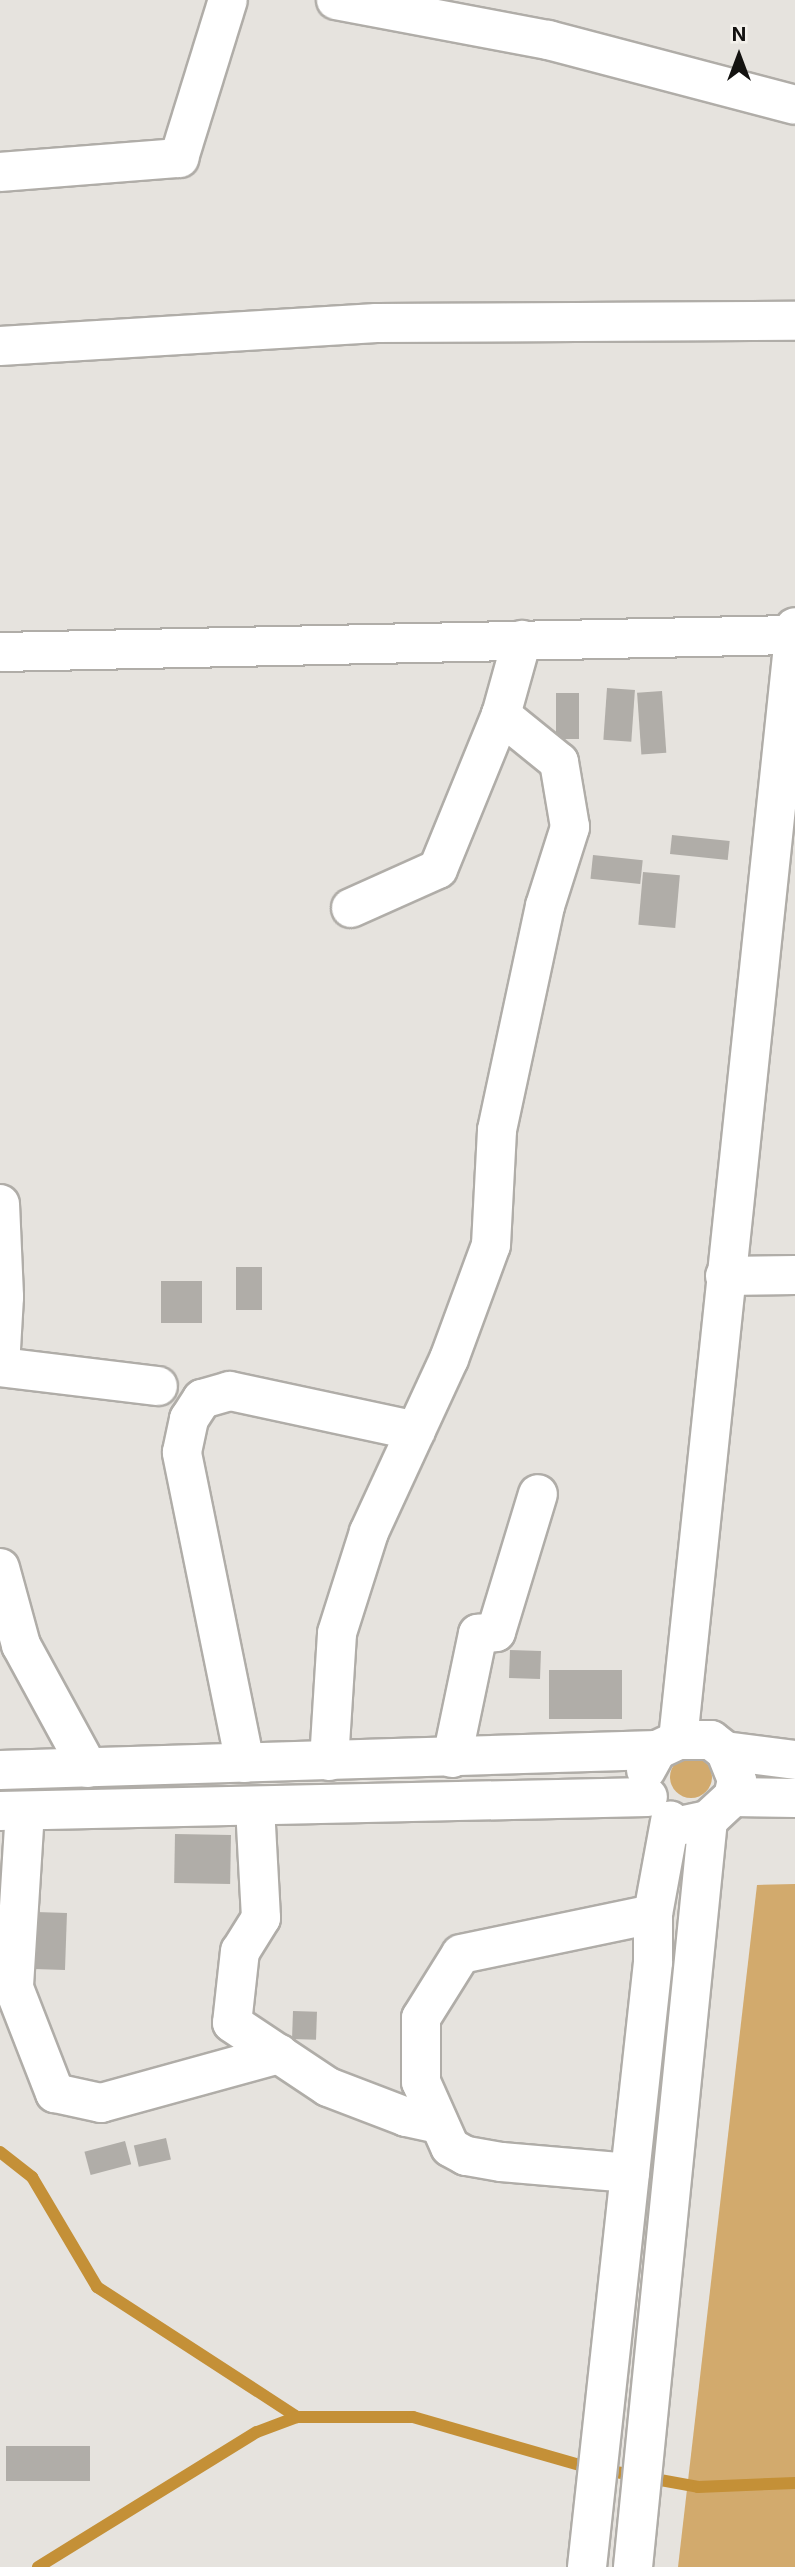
<!DOCTYPE html>
<html>
<head>
<meta charset="utf-8">
<style>
	body { margin:0 }
	#map { position:relative; width:795px; height:2567px; overflow:hidden; background:#e6e3de; font-family:Inter,sans-serif }
	div>[style] { position:absolute }
	.green>* { inset:0; background:#d2aa6d }
	.round { border-radius:50% }
	.stream>* { height:12px; margin:-6px; padding:0 6px; transform-origin:6px; border-radius:6px; background:#c49037 }
	.building>* { inset:0; background:#b0ada8; transform-origin:0 0 }
	.roads { filter:drop-shadow(2px 0 #b0ada8) drop-shadow(-2px 0 #b0ada8) drop-shadow(0 2px #b0ada8) drop-shadow(0 -2px #b0ada8) }
	.minor>* { height:38px; margin:-19px; padding:0 19px; transform-origin:19px; border-radius:19px; background:#fff }
	.major>* { height:38px; margin:-19px; padding:0 19px; transform-origin:19px; border-radius:19px; background:#fff }
	span { translate:-50% -50%; white-space:nowrap; text-align:center; line-height:1.15; -webkit-text-stroke:5px #f3f0eb; paint-order:stroke }
	.north { position:absolute; left:704px; top:21px; width:70px; height:70px; -webkit-text-stroke:5px #f3f0eb; paint-order:stroke; rotate:0deg; font-size:19px; font-weight:700; line-height:28px; text-align:center; color:#131210 }
	.north::after { content:''; display:block; margin:auto; width:24px; height:32px; background:#131210; clip-path:polygon(50% 0,100% 100%,50% 72%,0 100%) }
</style>
</head>
<body>
<div id="map">
	<div class="green">
		<div class="round" style="left:670px;top:1756px;width:42px;height:42px"></div>
		<div style="clip-path:polygon(795px 1884px,795px 2567px,678px 2567px,757px 1885px)"></div>
	</div>
	<div class="stream">
		<div style="left:0;top:2152px;width:41px;rotate:38deg"></div>
		<div style="left:32px;top:2177px;width:128px;rotate:59.4deg"></div>
		<div style="left:97px;top:2287px;width:239px;rotate:33deg"></div>
		<div style="left:38px;top:2567px;width:257px;rotate:-31.7deg"></div>
		<div style="left:257px;top:2432px;width:43px;rotate:-20.6deg"></div>
		<div style="left:297px;top:2417px;width:116px"></div>
		<div style="left:413px;top:2417px;width:177px;rotate:16.1deg"></div>
		<div style="left:583px;top:2466px;width:117px;rotate:10.3deg"></div>
		<div style="left:698px;top:2487px;width:97px;rotate:-2.4deg"></div>
	</div>
	<div class="building">
		<div style="left:607px;top:688px;width:28px;height:52px;rotate:4deg"></div>
		<div style="left:662px;top:691px;width:62px;height:25px;rotate:86deg"></div>
		<div style="left:556px;top:693px;width:23px;height:46px"></div>
		<div style="left:672px;top:835px;width:58px;height:19px;rotate:6deg"></div>
		<div style="left:593px;top:855px;width:50px;height:24px;rotate:6deg"></div>
		<div style="left:643px;top:872px;width:37px;height:53px;rotate:5deg"></div>
		<div style="left:236px;top:1267px;width:26px;height:43px"></div>
		<div style="left:202px;top:1281px;width:42px;height:41px;rotate:90deg"></div>
		<div style="left:510px;top:1650px;width:31px;height:28px;rotate:2deg"></div>
		<div style="left:549px;top:1670px;width:73px;height:49px"></div>
		<div style="left:175px;top:1834px;width:56px;height:49px;rotate:1deg"></div>
		<div style="left:36px;top:1912px;width:31px;height:57px;rotate:2deg"></div>
		<div style="left:293px;top:2011px;width:24px;height:28px;rotate:2deg"></div>
		<div style="left:166px;top:2138px;width:22px;height:33px;rotate:77deg"></div>
		<div style="left:125px;top:2141px;width:24px;height:42px;rotate:75deg"></div>
		<div style="left:6px;top:2446px;width:84px;height:35px"></div>
	</div>
	<div class="roads">
		<div class="minor">
			<div style="left:336px;top:0;width:216px;rotate:10.7deg"></div>
			<div style="left:548px;top:40px;width:255px;rotate:14.7deg"></div>
			<div style="left:0;top:172px;width:180px;rotate:-4.5deg"></div>
			<div style="left:179px;top:158px;width:165px;rotate:-72.8deg"></div>
			<div style="left:0;top:346px;width:377px;rotate:-3.5deg"></div>
			<div style="left:376px;top:323px;width:419px;rotate:-0.3deg"></div>
			<div style="left:0;top:652px;width:795px;rotate:-1.23deg"></div>
			<div style="left:351px;top:908px;width:95px;rotate:-24.1deg"></div>
			<div style="left:438px;top:869px;width:166px;rotate:-67.8deg"></div>
			<div style="left:501px;top:715px;width:78px;rotate:-74.4deg"></div>
			<div style="left:0;top:1204px;width:93px;rotate:87.5deg"></div>
			<div style="left:4px;top:1297px;width:70px;rotate:93.3deg"></div>
			<div style="left:725px;top:1276px;width:70px;rotate:-0.8deg"></div>
			<div style="left:0;top:1367px;width:159px;rotate:6.9deg"></div>
			<div style="left:0;top:1568px;width:80px;rotate:74.7deg"></div>
			<div style="left:21px;top:1645px;width:140px;rotate:61.4deg"></div>
			<div style="left:678px;top:1740px;width:1119px;rotate:-84deg"></div>
			<div style="left:452px;top:1758px;width:127px;rotate:-78.2deg"></div>
			<div style="left:478px;top:1634px;width:18px;rotate:-6deg"></div>
			<div style="left:496px;top:1632px;width:144px;rotate:-73.1deg"></div>
			<div style="left:329px;top:1761px;width:128px;rotate:-86.4deg"></div>
			<div style="left:337px;top:1633px;width:106px;rotate:-72.4deg"></div>
			<div style="left:369px;top:1532px;width:191px;rotate:-65.2deg"></div>
			<div style="left:449px;top:1359px;width:121px;rotate:-69.8deg"></div>
			<div style="left:491px;top:1245px;width:115px;rotate:-87deg"></div>
			<div style="left:497px;top:1130px;width:229px;rotate:-77.9deg"></div>
			<div style="left:545px;top:906px;width:83px;rotate:-72.4deg"></div>
			<div style="left:570px;top:827px;width:66px;rotate:-99.6deg"></div>
			<div style="left:559px;top:762px;width:75px;rotate:-141deg"></div>
			<div style="left:245px;top:1763px;width:317px;rotate:-101.5deg"></div>
			<div style="left:182px;top:1452px;width:34px;rotate:-78deg"></div>
			<div style="left:189px;top:1419px;width:24px;rotate:-57deg"></div>
			<div style="left:202px;top:1399px;width:29px;rotate:-16deg"></div>
			<div style="left:230px;top:1391px;width:190px;rotate:12.1deg"></div>
			<div style="left:255px;top:1807px;width:111px;rotate:86.9deg"></div>
			<div style="left:261px;top:1918px;width:39px;rotate:122deg"></div>
			<div style="left:240px;top:1951px;width:72px;rotate:96.3deg"></div>
			<div style="left:232px;top:2023px;width:115px;rotate:33.7deg"></div>
			<div style="left:328px;top:2087px;width:84px;rotate:21deg"></div>
			<div style="left:406px;top:2117px;width:34px;rotate:12deg"></div>
			<div style="left:25px;top:1811px;width:177px;rotate:93.6deg"></div>
			<div style="left:14px;top:1988px;width:113px;rotate:68.7deg"></div>
			<div style="left:55px;top:2093px;width:47px;rotate:12.3deg"></div>
			<div style="left:101px;top:2103px;width:185px;rotate:-15.4deg"></div>
			<div style="left:630px;top:2173px;width:129px;rotate:-175.1deg"></div>
			<div style="left:501px;top:2162px;width:36px;rotate:-170deg"></div>
			<div style="left:466px;top:2156px;width:18px;rotate:-151deg"></div>
			<div style="left:450px;top:2147px;width:71px;rotate:-114deg"></div>
			<div style="left:421px;top:2082px;width:64px;rotate:-90deg"></div>
			<div style="left:421px;top:2018px;width:75px;rotate:-58deg"></div>
			<div style="left:461px;top:1954px;width:196px;rotate:-11.8deg"></div>
		</div>
		<div class="major">
			<div style="left:0;top:1770px;width:657px;rotate:-1.74deg"></div>
			<div style="left:646px;top:1770px;width:23px;rotate:-61deg"></div>
			<div style="left:657px;top:1750px;width:23px;rotate:-25deg"></div>
			<div style="left:678px;top:1740px;width:33px"></div>
			<div style="left:711px;top:1740px;width:18px;rotate:38deg"></div>
			<div style="left:725px;top:1751px;width:71px;rotate:7.3deg"></div>
			<div style="left:733px;top:1797px;width:62px;rotate:0.9deg"></div>
			<div style="left:0;top:1811px;width:648px;rotate:-1.24deg"></div>
			<div style="left:684px;top:1825px;width:25px;rotate:-12deg"></div>
			<div style="left:708px;top:1820px;width:34px;rotate:-43deg"></div>
			<div style="left:733px;top:1797px;width:17px;rotate:-77deg"></div>
			<div style="left:737px;top:1780px;width:31px;rotate:-112deg"></div>
			<div style="left:587px;top:2567px;width:609px;rotate:-83.77deg"></div>
			<div style="left:653px;top:1962px;width:48px;rotate:-90deg"></div>
			<div style="left:653px;top:1914px;width:95px;rotate:-79.6deg"></div>
			<div style="left:633px;top:2567px;width:751px;rotate:-84.27deg"></div>
		</div>
	</div>
	<div class="north">N</div>
</div>
</body>
</html>
